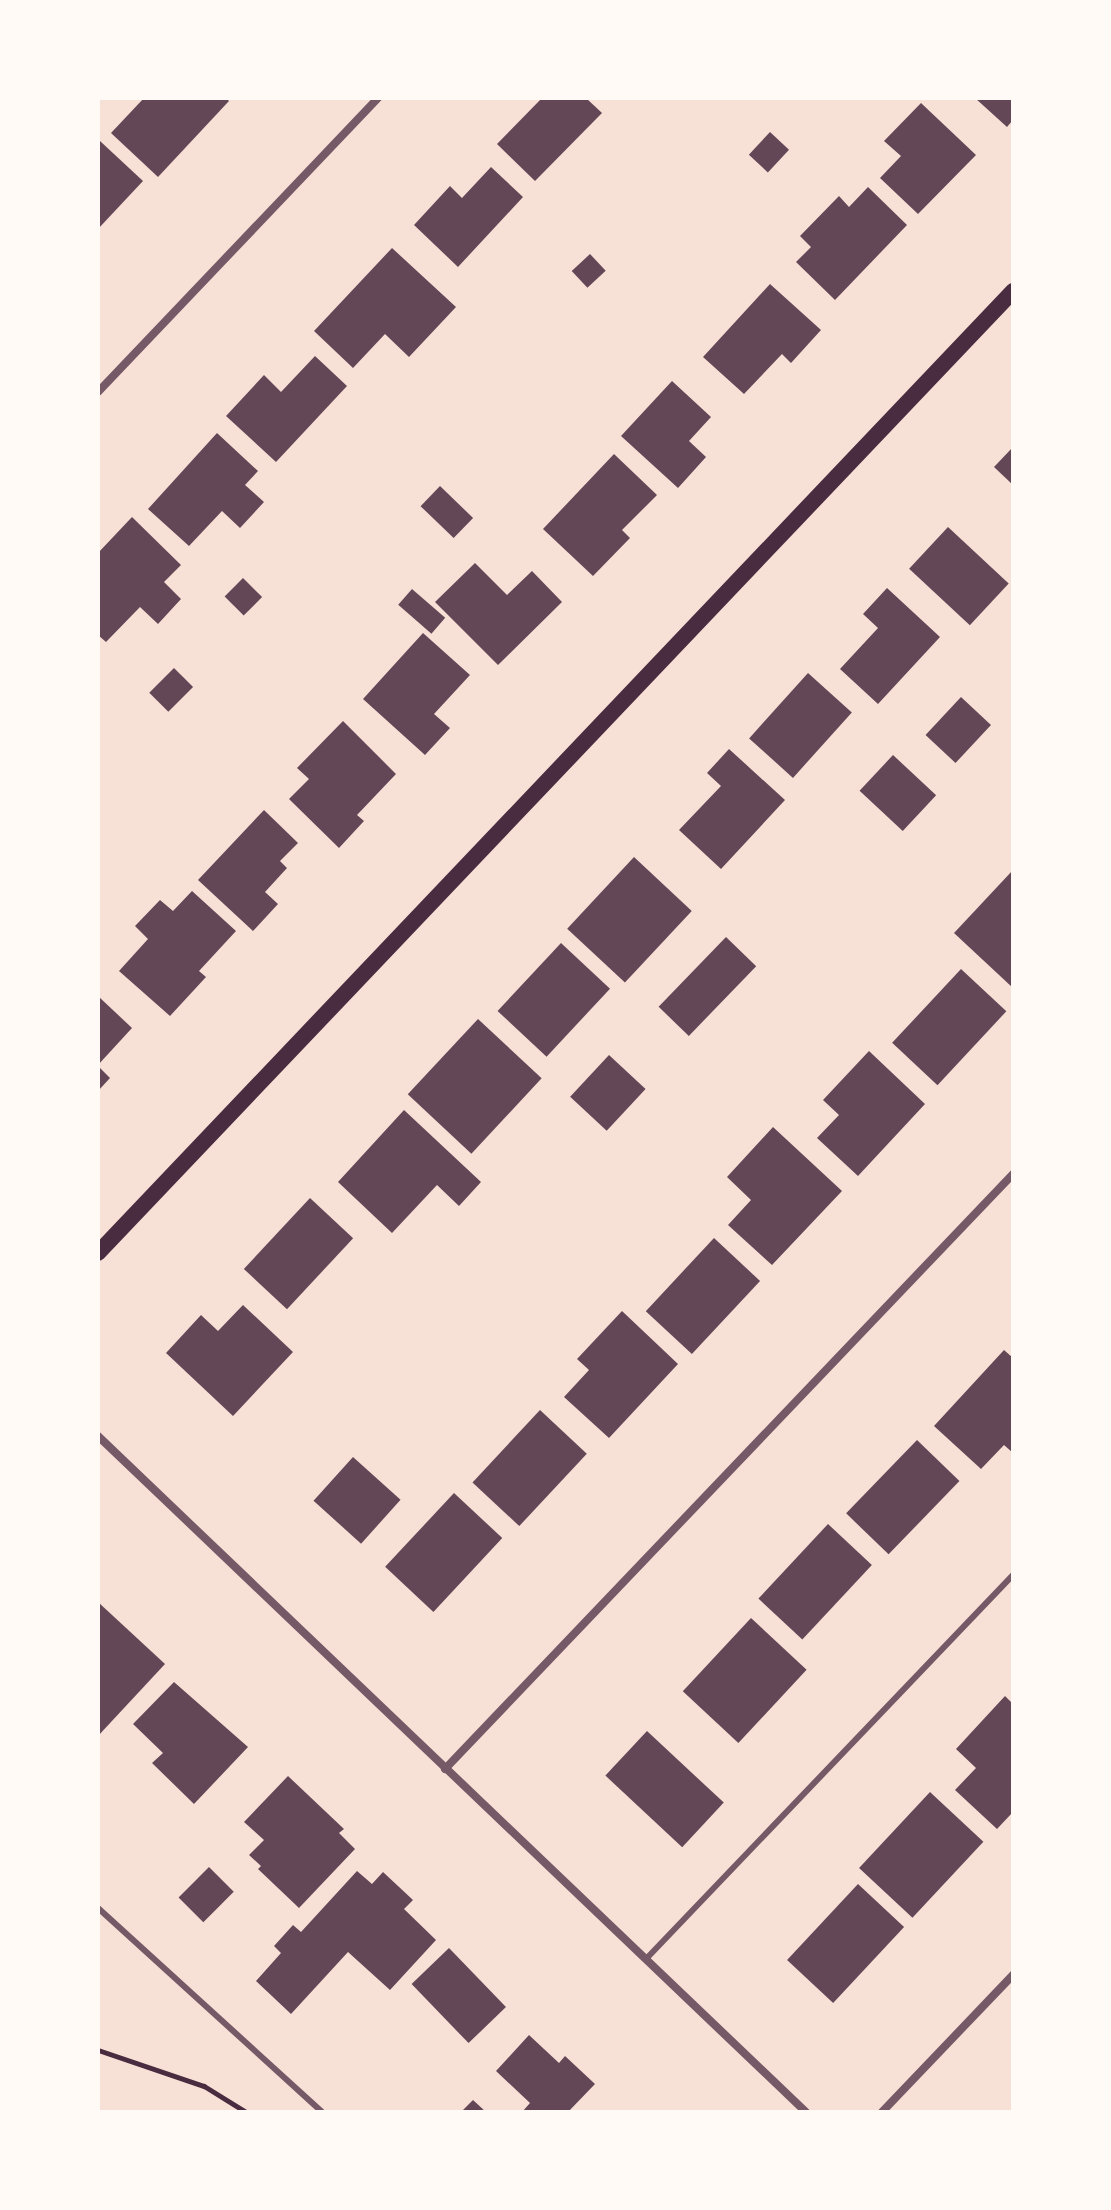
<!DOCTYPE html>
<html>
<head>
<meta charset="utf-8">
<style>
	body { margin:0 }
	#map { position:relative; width:1111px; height:2210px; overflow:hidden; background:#f7e1d7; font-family:Karla,sans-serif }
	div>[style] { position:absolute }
	.building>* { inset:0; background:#644757; transform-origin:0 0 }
	.path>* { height:5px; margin:-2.5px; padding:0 2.5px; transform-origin:2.5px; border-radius:2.5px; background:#4a2c40 }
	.service>* { height:6px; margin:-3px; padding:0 3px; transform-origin:3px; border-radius:3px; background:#755966 }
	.minor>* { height:8px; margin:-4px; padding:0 4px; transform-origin:4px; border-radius:4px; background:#755966 }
	.secondary>* { height:16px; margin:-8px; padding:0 8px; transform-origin:8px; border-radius:8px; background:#4a2c40 }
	span { translate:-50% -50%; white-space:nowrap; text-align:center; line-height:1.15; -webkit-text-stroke:6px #fffaf5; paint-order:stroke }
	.frame { position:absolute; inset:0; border:100px solid #fffaf5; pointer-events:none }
</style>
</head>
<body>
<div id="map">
	<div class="building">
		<div style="clip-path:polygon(144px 98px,226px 98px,229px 101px,158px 177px,111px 133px)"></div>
		<div style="clip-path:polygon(542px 98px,586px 98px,602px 113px,535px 181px,497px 144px)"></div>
		<div style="clip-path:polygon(975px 98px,1013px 98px,1013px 120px,1007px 127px)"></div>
		<div style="clip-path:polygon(921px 103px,976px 155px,918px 214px,880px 178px,901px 156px,884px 141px)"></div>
		<div style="left:770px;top:132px;width:26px;height:31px;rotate:43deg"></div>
		<div style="clip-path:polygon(100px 141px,143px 181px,98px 229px,98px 144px)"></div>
		<div style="clip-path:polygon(491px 167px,523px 197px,458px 267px,414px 225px,450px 186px,462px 198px)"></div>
		<div style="clip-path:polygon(868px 187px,907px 225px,835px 300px,796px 262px,811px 247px,800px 236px,839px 196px,849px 207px)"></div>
		<div style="clip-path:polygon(392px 248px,456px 307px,409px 357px,385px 334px,353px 368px,314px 331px)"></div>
		<div style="left:590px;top:254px;width:23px;height:25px;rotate:47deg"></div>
		<div style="clip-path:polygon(770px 284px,821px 330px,791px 363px,782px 354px,744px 394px,703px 357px)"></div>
		<div style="clip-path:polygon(315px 356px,347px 386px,276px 462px,226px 416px,264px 375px,281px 392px)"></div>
		<div style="clip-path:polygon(672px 381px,711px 417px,689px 441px,706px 457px,678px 488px,621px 436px)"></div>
		<div style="clip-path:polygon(217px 433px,258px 471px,245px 485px,264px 502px,240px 528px,222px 511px,189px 546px,148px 509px)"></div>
		<div style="clip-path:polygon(1013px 447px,1013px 485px,994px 467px)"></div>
		<div style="clip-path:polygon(614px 454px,657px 495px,622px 530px,630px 538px,593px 576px,543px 529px)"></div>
		<div style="left:440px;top:486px;width:46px;height:28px;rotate:44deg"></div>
		<div style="clip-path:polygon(132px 517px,181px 565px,164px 582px,181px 599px,158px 624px,140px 607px,106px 642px,98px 635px,98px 553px)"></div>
		<div style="left:948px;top:527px;width:83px;height:57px;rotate:43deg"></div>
		<div style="clip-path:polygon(475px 563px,507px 595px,532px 571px,562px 602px,498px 665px,435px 602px)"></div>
		<div style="left:243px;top:578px;width:27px;height:26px;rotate:45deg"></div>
		<div style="clip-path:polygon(887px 588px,940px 637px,878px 704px,840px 669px,878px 628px,863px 614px)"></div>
		<div style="left:412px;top:589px;width:44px;height:21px;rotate:41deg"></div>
		<div style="clip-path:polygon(423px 633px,470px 675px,434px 714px,450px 728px,425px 755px,363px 699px)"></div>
		<div style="left:174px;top:668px;width:27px;height:35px;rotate:45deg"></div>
		<div style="left:808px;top:673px;width:59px;height:88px;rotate:42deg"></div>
		<div style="left:961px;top:697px;width:41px;height:52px;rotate:43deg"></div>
		<div style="clip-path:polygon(343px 721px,396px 774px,357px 815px,364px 821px,339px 848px,289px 799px,309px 779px,297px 768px)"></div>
		<div style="clip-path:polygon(729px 749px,785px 800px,721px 869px,679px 830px,721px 786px,707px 773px)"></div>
		<div style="left:893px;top:755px;width:59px;height:49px;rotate:43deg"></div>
		<div style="clip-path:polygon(264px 810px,298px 843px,280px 861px,287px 868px,265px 892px,278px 904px,253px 931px,198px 880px)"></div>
		<div style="left:634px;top:857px;width:79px;height:98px;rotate:43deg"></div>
		<div style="clip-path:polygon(1013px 870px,1013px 988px,954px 933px)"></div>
		<div style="clip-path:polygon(192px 891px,236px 931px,199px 971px,206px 977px,170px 1016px,119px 971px,148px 939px,135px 926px,160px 900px,173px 911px)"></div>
		<div style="left:726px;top:937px;width:42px;height:97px;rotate:44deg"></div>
		<div style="left:561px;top:943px;width:67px;height:93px;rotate:43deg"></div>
		<div style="left:961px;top:969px;width:62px;height:101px;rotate:43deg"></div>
		<div style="clip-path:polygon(98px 996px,132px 1028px,98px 1065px)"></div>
		<div style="left:478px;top:1019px;width:87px;height:103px;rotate:43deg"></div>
		<div style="clip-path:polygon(869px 1051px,925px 1104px,858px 1176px,817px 1138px,839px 1115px,823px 1100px)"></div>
		<div style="left:609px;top:1055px;width:50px;height:57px;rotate:43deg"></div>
		<div style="clip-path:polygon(98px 1066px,110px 1078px,98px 1091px)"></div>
		<div style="clip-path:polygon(404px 1110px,481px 1182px,459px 1206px,437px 1185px,392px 1233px,338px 1182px)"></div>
		<div style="clip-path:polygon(773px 1127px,842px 1191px,772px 1265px,728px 1225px,751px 1200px,727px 1177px)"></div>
		<div style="left:310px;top:1198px;width:59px;height:97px;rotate:43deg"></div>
		<div style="left:714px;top:1238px;width:63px;height:100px;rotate:43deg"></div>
		<div style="clip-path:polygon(243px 1305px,293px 1352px,233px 1416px,166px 1353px,201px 1315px,218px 1331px)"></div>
		<div style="clip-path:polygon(622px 1311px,678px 1364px,609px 1438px,564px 1397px,589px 1370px,577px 1359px)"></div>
		<div style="clip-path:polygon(1004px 1350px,1013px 1358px,1013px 1453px,1004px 1445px,981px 1469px,934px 1426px)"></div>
		<div style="left:540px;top:1410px;width:64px;height:99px;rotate:43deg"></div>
		<div style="left:917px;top:1440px;width:59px;height:102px;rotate:44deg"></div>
		<div style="left:353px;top:1457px;width:64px;height:59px;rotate:42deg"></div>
		<div style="left:454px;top:1493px;width:66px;height:101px;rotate:43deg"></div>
		<div style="left:828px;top:1524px;width:60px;height:102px;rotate:43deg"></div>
		<div style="clip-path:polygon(98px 1602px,165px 1664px,98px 1736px)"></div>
		<div style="left:751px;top:1618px;width:76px;height:100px;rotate:43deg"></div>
		<div style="clip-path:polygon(174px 1682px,248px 1747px,194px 1804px,152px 1763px,163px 1753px,133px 1724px)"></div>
		<div style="clip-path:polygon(1005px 1696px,1013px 1704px,1013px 1812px,997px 1829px,955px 1790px,976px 1768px,956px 1749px)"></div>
		<div style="left:647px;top:1731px;width:105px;height:61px;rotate:43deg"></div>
		<div style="clip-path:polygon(288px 1776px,344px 1829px,339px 1833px,355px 1849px,299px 1908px,258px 1869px,261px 1866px,249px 1855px,264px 1840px,244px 1822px)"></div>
		<div style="left:930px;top:1792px;width:73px;height:104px;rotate:43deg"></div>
		<div style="left:209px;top:1867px;width:35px;height:43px;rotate:45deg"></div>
		<div style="clip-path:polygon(357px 1871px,372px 1884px,383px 1872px,413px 1900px,404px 1909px,436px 1940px,390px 1990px,348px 1952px,291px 2014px,256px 1981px,281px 1953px,274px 1946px,293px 1925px,301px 1932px)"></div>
		<div style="left:858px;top:1884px;width:63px;height:104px;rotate:43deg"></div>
		<div style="left:449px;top:1948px;width:82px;height:52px;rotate:46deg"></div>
		<div style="clip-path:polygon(529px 2035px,559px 2063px,565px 2056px,595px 2084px,568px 2112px,522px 2112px,530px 2103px,496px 2071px)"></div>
		<div style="clip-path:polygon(473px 2100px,486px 2112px,461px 2112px)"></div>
	</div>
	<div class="path">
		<div style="left:98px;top:2050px;width:112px;rotate:18.8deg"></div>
		<div style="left:204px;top:2086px;width:49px;rotate:31.8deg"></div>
	</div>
	<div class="service">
		<div style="left:98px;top:1908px;width:303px;rotate:42.3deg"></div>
		<div style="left:646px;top:1959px;width:531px;rotate:-46.3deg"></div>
	</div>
	<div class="minor">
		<div style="left:98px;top:392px;width:406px;rotate:-46.4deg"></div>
		<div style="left:98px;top:1436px;width:979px;rotate:43.68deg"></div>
		<div style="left:445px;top:1769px;width:823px;rotate:-46.33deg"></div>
		<div style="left:882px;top:2112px;width:190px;rotate:-46.3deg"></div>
	</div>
	<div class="secondary">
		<div style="left:98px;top:1253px;width:1328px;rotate:-46.43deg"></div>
	</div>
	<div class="frame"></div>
</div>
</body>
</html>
